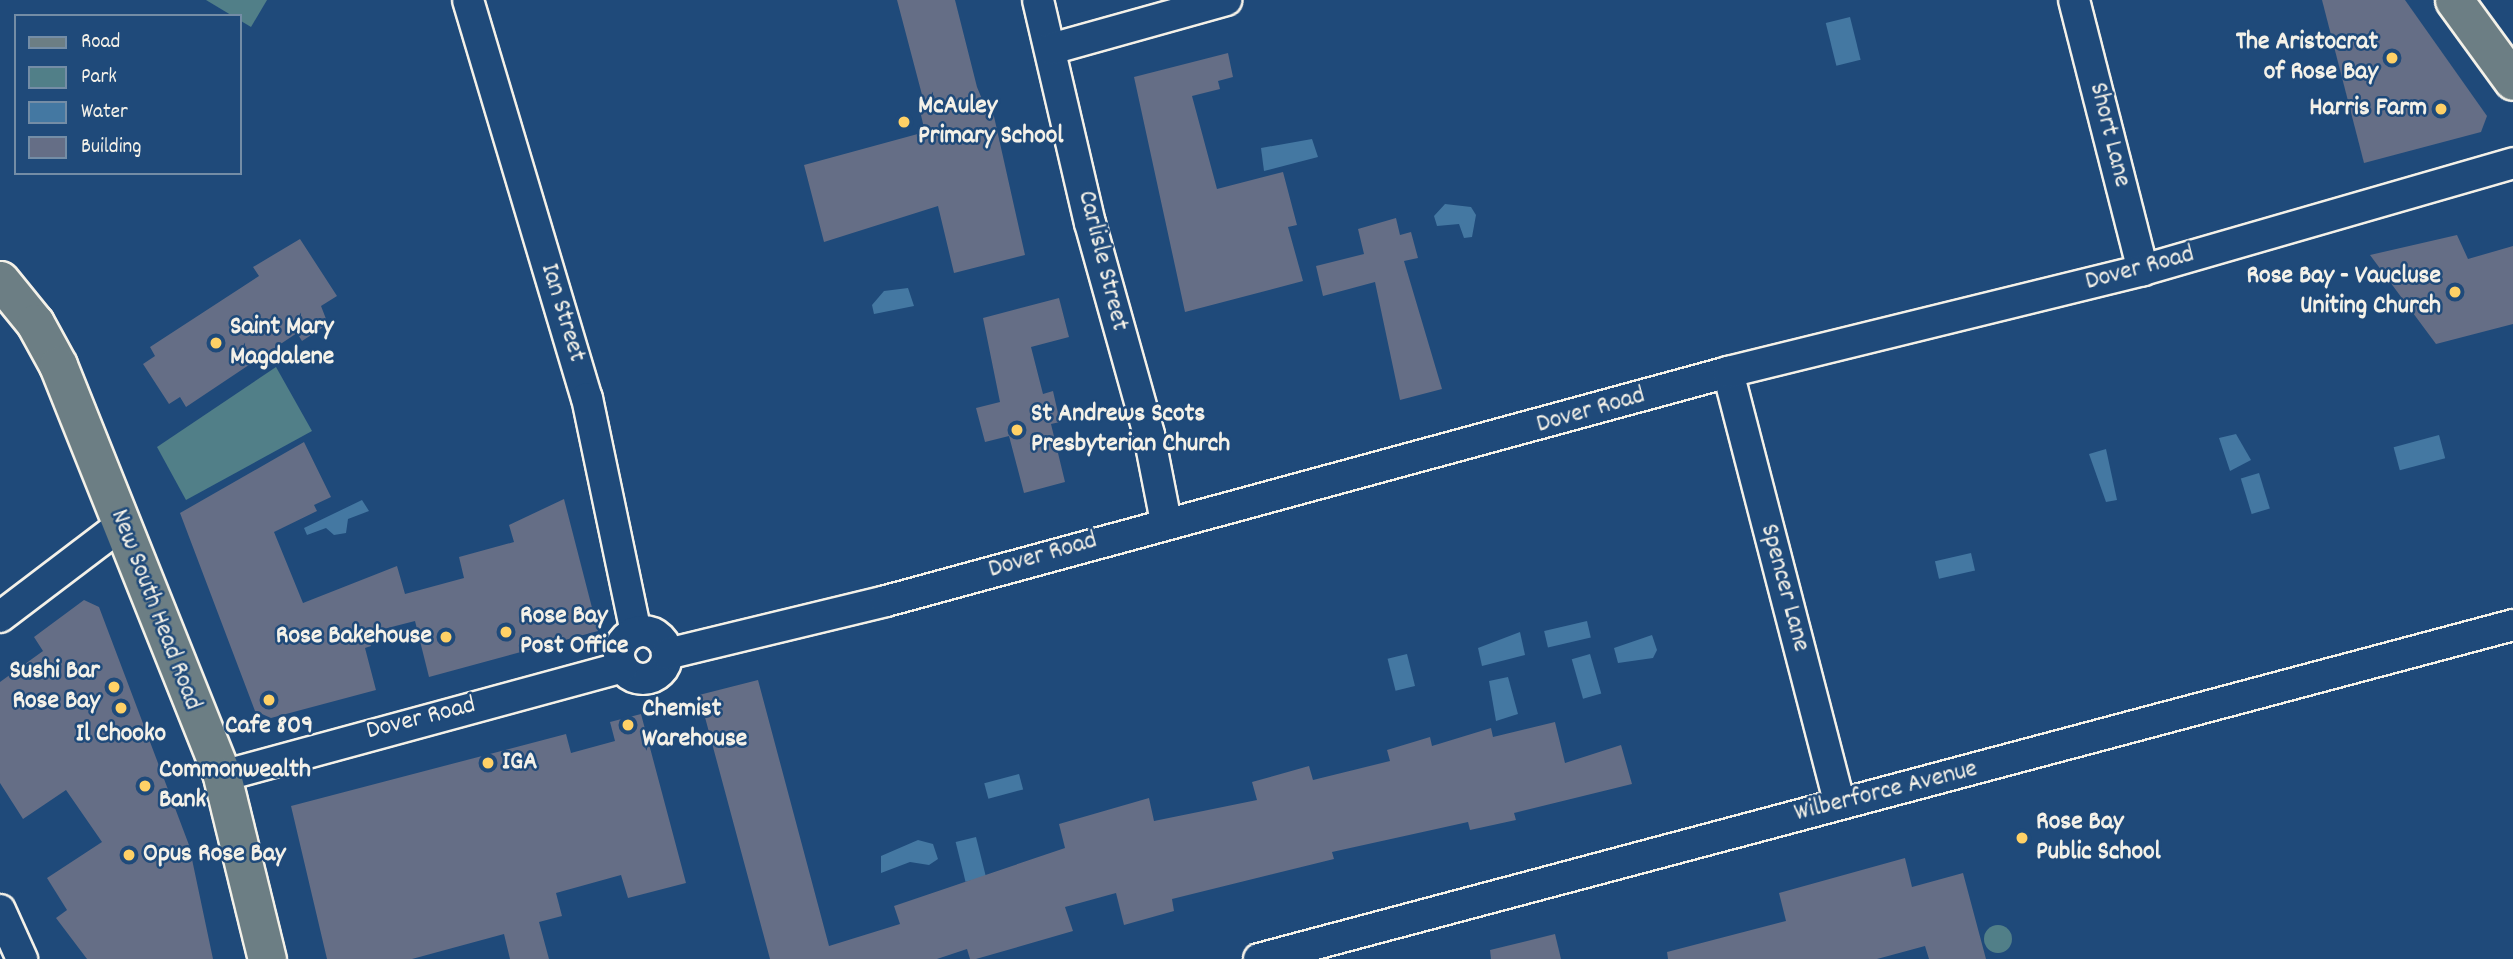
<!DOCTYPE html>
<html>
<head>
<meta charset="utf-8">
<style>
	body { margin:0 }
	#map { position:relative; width:2513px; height:959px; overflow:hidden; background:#1f4a7a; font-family:Dekko,sans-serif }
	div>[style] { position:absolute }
	.green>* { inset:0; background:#517f88 }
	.round { border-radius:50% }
	.water>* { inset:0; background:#4478a2; transform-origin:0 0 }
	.building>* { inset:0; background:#656e86 }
	.roads { filter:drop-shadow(2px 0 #f4f1e8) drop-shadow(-2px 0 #f4f1e8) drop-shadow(0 2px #f4f1e8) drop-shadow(0 -2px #f4f1e8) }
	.minor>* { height:30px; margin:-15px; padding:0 15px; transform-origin:15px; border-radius:15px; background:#1f4a7a }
	.minor>.ring { margin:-15px; padding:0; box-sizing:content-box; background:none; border:30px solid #1f4a7a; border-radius:50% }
	.major>* { height:37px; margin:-18.5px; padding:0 18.5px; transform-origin:18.5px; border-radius:18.5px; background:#6c7e84 }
	.dots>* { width:19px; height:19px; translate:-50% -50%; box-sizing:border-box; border:4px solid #1f4a7a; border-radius:50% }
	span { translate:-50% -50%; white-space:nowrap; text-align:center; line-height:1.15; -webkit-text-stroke:5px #1f4a7a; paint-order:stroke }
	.poi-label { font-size:26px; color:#f4f1e8; font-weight:700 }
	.right { translate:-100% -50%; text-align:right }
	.left { translate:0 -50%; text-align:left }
	.street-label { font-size:26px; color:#f4f1e8 }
	.legend { position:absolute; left:14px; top:14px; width:228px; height:161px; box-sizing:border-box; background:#1f4a7a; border:2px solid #748da6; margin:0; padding:9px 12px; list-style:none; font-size:21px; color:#f4f1e8 }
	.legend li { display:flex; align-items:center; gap:14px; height:35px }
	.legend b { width:35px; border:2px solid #748da6 }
</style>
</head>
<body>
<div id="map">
	<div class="green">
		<div style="clip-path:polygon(206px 0,267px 0,251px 27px)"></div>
		<div style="clip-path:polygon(276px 367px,312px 431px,186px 500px,157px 447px)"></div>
		<div class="round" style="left:1984px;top:925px;width:28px;height:28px"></div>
	</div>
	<div class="water">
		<div style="left:1850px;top:17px;width:44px;height:25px;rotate:76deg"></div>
		<div style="clip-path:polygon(1312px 139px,1318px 157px,1264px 171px,1261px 148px)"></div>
		<div style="clip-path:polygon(1445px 204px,1471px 207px,1476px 215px,1472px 237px,1464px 238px,1459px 224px,1437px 226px,1434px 216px)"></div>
		<div style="clip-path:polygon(908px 288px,914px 306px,874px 314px,872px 305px,884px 291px)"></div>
		<div style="clip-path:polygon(2236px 434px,2251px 460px,2230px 471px,2219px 438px)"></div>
		<div style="left:2439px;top:435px;width:24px;height:47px;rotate:75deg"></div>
		<div style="clip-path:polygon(2106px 449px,2117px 500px,2106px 502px,2089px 454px)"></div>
		<div style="left:2259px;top:473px;width:37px;height:19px;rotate:73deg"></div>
		<div style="clip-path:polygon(362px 500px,369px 511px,348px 519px,346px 533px,334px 535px,326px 528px,307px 535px,304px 528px)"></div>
		<div style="left:1971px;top:553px;width:18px;height:37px;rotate:77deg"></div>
		<div style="left:1587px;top:621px;width:17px;height:44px;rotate:77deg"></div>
		<div style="clip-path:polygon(1520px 632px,1525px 655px,1482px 666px,1478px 648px)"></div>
		<div style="clip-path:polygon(1652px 635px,1657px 650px,1653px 658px,1618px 663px,1614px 648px)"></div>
		<div style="left:1407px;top:654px;width:33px;height:20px;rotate:76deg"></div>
		<div style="left:1590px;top:654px;width:41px;height:19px;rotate:74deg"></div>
		<div style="clip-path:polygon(1508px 677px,1518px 714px,1496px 721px,1489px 681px)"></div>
		<div style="left:1019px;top:774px;width:16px;height:36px;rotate:75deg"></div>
		<div style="left:976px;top:837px;width:41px;height:21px;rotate:76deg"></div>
		<div style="clip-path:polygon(918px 840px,933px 844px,938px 859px,929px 865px,910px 862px,881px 873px,881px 856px)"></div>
	</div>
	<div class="building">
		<div style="clip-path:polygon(897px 0,955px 0,977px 87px,984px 104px,991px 103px,1025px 255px,954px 273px,938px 206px,824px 242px,804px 165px,925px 132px,920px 111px,926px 110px)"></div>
		<div style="clip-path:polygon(2322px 0,2405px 0,2487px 116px,2481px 132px,2364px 163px)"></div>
		<div style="clip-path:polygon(1228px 53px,1233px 77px,1218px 81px,1220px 89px,1192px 96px,1217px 189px,1283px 172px,1297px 225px,1288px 227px,1303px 281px,1185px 312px,1134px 77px)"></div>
		<div style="clip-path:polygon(1396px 218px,1400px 235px,1411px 232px,1418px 258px,1404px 261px,1442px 389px,1400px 400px,1375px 282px,1323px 296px,1316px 266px,1364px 254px,1358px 229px)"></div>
		<div style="clip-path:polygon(2457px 235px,2468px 259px,2513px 246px,2513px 324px,2436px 344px,2370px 255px)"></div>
		<div style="clip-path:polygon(300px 239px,337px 296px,321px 306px,328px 324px,302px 341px,297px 333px,186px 407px,180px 397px,169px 404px,143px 364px,155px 356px,150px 347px,259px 276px,253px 267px)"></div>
		<div style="clip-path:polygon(1059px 298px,1069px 337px,1031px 347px,1043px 394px,1053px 391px,1060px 422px,1051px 424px,1065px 482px,1024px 493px,1009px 436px,985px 442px,976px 408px,1000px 402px,983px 318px)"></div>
		<div style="clip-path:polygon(304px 442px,331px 497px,314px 505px,317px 511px,274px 532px,303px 603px,397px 566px,405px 594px,464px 578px,459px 557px,514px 542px,509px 525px,564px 499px,598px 631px,429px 677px,415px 621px,368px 633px,371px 646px,365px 648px,376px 690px,271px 718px,255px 711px,180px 513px)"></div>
		<div style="clip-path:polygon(84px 600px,99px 607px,189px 845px,213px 959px,87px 959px,56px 918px,67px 910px,47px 878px,102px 842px,66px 790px,23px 819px,0 783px,0 682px,43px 651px,34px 637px)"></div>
		<div style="clip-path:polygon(758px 680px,829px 946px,900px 924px,894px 906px,1065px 848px,1059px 824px,1149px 798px,1154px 821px,1257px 800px,1252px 782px,1309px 766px,1313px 780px,1390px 761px,1387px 750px,1430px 737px,1432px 746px,1491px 728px,1493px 737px,1555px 722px,1565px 763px,1621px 745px,1632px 784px,1514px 813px,1516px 820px,1470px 830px,1468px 822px,1332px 852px,1334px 859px,1172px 899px,1174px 911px,1124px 925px,1116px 893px,1065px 907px,1073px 931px,976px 959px,970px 959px,967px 949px,937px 959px,770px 959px,699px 695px)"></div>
		<div style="clip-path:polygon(641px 714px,686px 883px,628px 898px,621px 875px,556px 893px,562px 916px,539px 922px,549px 959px,510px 959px,504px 934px,412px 959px,327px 959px,291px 806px,566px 734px,571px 753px,615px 741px,610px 722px)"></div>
		<div style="clip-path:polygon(1905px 858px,1912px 887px,1963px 873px,1986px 959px,1929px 959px,1925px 946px,1877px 959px,1668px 959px,1667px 952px,1786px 921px,1779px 893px)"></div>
		<div style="clip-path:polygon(1555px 934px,1561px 959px,1491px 959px,1490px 950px)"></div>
	</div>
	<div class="roads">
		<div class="minor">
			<div style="left:468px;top:0;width:415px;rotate:73.4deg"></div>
			<div style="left:587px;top:398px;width:239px;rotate:78.2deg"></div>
			<div style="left:1038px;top:0;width:229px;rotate:76.9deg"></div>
			<div style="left:1090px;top:223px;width:220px;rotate:74.4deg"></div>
			<div style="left:1149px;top:435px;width:89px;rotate:78.9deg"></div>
			<div style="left:2074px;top:0;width:279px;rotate:75.7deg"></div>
			<div style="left:1051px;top:49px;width:182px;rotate:-15.6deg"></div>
			<div style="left:1728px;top:372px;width:446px;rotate:75.5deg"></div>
			<div style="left:0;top:617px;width:152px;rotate:-37.2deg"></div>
			<div class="ring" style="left:619px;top:631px;width:18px;height:18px"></div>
			<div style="left:667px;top:654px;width:225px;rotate:-13.6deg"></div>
			<div style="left:886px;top:601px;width:873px;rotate:-15.21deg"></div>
			<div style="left:1728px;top:372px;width:427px;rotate:-13.8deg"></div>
			<div style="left:2143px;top:270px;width:385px;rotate:-16.1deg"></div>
			<div style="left:222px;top:776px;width:415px;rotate:-15.2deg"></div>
			<div style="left:0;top:910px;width:54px;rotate:65.8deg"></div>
			<div style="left:1259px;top:959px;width:1298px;rotate:-14.91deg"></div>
		</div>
		<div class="major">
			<div style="left:2454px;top:0;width:100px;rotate:53.9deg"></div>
			<div style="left:0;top:280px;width:55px;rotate:50.9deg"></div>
			<div style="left:35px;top:323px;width:48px;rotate:61.3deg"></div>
			<div style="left:58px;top:365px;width:443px;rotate:68.2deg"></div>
			<div style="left:222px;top:776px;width:188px;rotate:76.2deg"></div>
		</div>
	</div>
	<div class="dots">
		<div style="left:2392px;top:58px;background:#ffd166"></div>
		<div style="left:2441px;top:109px;background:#ffd166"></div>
		<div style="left:904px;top:122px;background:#ffd166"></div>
		<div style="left:2455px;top:292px;background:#ffd166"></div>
		<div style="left:216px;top:343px;background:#ffd166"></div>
		<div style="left:1017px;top:430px;background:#ffd166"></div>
		<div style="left:506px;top:632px;background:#ffd166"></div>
		<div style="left:446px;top:637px;background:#ffd166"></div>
		<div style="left:114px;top:687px;background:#ffd166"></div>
		<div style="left:269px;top:700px;background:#ffd166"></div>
		<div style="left:121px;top:708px;background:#ffd166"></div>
		<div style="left:628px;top:725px;background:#ffd166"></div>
		<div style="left:488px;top:763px;background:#ffd166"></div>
		<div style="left:145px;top:786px;background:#ffd166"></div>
		<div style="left:2022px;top:838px;background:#ffd166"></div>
		<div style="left:129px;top:855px;background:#ffd166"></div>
	</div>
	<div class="poi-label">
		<span class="right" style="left:2378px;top:58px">The Aristocrat<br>of Rose Bay</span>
		<span class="left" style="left:918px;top:122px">McAuley<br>Primary School</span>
		<span class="right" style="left:2427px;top:109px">Harris Farm</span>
		<span class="right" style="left:2441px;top:292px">Rose Bay - Vaucluse<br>Uniting Church</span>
		<span class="left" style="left:230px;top:343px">Saint Mary<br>Magdalene</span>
		<span class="left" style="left:1031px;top:430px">St Andrews Scots<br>Presbyterian Church</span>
		<span class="left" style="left:520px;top:632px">Rose Bay<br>Post Office</span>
		<span class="right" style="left:432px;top:637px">Rose Bakehouse</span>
		<span class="right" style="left:100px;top:687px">Sushi Bar<br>Rose Bay</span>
		<span class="left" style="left:642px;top:725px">Chemist<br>Warehouse</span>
		<span style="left:269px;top:727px">Cafe 809</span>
		<span style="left:121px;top:735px">Il Chooko</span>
		<span class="left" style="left:502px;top:763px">IGA</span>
		<span class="left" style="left:159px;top:786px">Commonwealth<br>Bank</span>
		<span class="left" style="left:2036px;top:838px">Rose Bay<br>Public School</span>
		<span class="left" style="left:143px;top:855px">Opus Rose Bay</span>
	</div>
	<div class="street-label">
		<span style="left:2109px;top:135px;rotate:76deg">Short Lane</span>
		<span style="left:1102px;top:261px;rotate:76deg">Carlisle Street</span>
		<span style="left:2140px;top:269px;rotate:-15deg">Dover Road</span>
		<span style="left:562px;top:313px;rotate:73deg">Ian Street</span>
		<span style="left:1591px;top:411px;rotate:-16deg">Dover Road</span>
		<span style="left:1043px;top:556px;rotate:-16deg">Dover Road</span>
		<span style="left:1784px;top:588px;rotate:75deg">Spencer Lane</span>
		<span style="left:155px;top:610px;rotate:69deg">New South Head Road</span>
		<span style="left:421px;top:719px;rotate:-14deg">Dover Road</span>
		<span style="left:1886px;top:792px;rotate:-14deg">Wilberforce Avenue</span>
	</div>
	<ul class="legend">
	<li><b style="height:9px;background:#6c7e84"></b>Road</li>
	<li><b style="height:19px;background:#517f88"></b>Park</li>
	<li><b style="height:19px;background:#4478a2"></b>Water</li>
	<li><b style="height:19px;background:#656e86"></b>Building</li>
	</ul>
</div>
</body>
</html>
